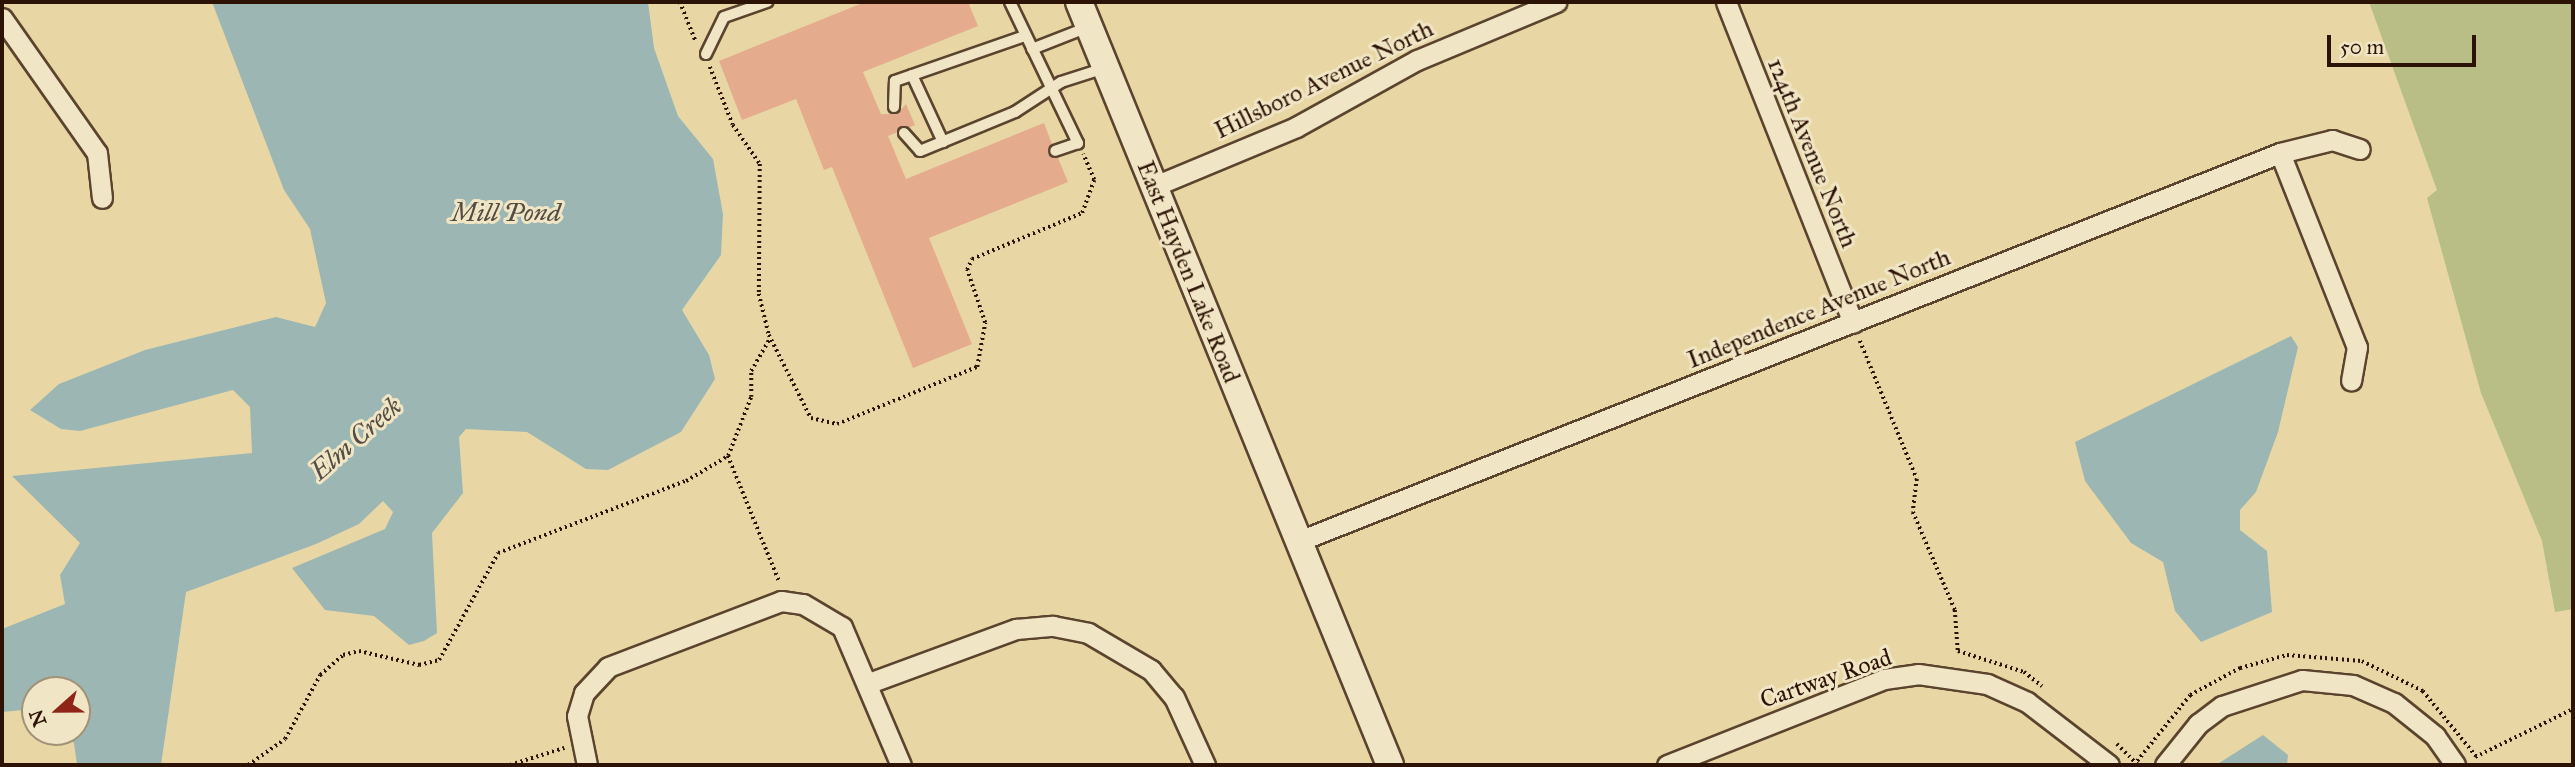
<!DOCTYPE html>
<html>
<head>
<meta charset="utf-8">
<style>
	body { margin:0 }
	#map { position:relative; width:2575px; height:767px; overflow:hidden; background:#e8d7a5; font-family:"IM FELL Great Primer",serif }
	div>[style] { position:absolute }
	.green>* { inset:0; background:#b8be85 }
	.water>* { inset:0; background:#9cb7b3 }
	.building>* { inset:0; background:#e4ac8c }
	.path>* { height:3.5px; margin-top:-1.75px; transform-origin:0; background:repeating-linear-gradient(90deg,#2c1306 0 2px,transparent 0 5.5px) }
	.roads { filter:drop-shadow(2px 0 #5b442e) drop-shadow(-2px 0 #5b442e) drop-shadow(0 2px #5b442e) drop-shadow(0 -2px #5b442e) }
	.lane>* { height:10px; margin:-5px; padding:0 5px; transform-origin:5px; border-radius:5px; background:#f0e5c4 }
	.street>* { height:19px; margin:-9.5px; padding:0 9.5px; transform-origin:9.5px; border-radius:9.5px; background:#f0e5c4 }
	.secondary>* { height:26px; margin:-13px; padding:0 13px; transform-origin:13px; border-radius:13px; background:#f0e5c4 }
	span { translate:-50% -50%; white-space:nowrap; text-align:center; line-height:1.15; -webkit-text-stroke:6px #f0e5c4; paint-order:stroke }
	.street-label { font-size:24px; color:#2c1306 }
	.water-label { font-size:26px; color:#534c43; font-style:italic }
	.frame { position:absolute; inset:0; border:4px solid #2c1306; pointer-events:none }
	.north { position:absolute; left:21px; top:676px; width:70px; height:70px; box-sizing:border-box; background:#f0e5c4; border:2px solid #a29178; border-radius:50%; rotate:249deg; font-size:19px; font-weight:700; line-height:28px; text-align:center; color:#2c1306 }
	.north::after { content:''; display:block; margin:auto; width:24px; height:32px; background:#8f2418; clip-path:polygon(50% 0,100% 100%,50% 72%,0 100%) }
	.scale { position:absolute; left:2327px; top:35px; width:149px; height:32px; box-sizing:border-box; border:4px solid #2c1306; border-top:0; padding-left:9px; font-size:21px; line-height:24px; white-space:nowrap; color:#2c1306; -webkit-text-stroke:5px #f0e5c4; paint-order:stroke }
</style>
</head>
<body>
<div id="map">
	<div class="green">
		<div style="clip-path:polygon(2369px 2px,2573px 2px,2573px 609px,2555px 612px,2542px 541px,2481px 393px,2427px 198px,2437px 190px)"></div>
	</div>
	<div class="water">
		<div style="clip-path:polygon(212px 2px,648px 2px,654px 48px,678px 116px,713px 159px,723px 214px,721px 255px,682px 310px,709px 355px,715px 379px,681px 432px,608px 470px,586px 469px,527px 432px,466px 429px,459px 437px,463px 493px,432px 533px,437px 633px,424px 641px,409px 645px,374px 616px,325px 610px,292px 568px,385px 529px,393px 512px,383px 501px,359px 524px,316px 544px,186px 592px,161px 765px,77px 765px,74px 743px,62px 732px,77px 732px,77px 690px,35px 690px,35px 709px,2px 712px,2px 629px,65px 604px,60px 575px,80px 543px,12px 476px,252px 453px,250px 407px,233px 390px,80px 431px,61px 429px,30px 410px,59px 384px,145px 350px,276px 317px,315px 327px,326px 303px,310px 229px,284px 190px)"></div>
		<div style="clip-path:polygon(2291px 336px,2298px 347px,2278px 432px,2256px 492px,2240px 510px,2240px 530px,2267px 551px,2272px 612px,2201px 642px,2175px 611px,2163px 562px,2131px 543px,2085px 481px,2075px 442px)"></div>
		<div style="clip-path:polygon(2263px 735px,2288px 755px,2287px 765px,2216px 765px)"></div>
	</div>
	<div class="building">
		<div style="clip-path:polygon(865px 2px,968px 2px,978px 26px,863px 72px,881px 114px,897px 114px,906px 104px,915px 125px,888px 136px,906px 179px,1044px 123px,1052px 144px,1048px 154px,1058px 158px,1068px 182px,929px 238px,972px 344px,913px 368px,832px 167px,824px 170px,796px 99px,742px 120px,719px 61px)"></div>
	</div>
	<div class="path">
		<div style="left:680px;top:2px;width:43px;rotate:68.2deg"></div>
		<div style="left:710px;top:67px;width:62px;rotate:68.4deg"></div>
		<div style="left:733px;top:125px;width:47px;rotate:55.3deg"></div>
		<div style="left:760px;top:164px;width:130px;rotate:90.4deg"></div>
		<div style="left:759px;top:294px;width:42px;rotate:76.3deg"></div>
		<div style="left:769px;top:335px;width:93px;rotate:63.2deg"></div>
		<div style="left:811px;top:418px;width:27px;rotate:13deg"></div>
		<div style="left:837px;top:424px;width:151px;rotate:-22.2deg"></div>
		<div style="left:977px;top:367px;width:45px;rotate:-79.7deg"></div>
		<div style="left:985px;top:323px;width:56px;rotate:-108.8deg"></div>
		<div style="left:967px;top:270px;width:12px;rotate:-66deg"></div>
		<div style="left:972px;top:259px;width:119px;rotate:-22.7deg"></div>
		<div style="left:1082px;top:213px;width:35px;rotate:-70deg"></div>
		<div style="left:1094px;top:180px;width:28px;rotate:-113deg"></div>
		<div style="left:1860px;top:341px;width:149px;rotate:67.6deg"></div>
		<div style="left:1917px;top:479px;width:33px;rotate:97deg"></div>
		<div style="left:1913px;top:512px;width:107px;rotate:66.8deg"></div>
		<div style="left:1955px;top:610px;width:41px;rotate:85.8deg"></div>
		<div style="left:1958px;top:651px;width:69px;rotate:17.7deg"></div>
		<div style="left:2024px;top:672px;width:23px;rotate:38deg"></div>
		<div style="left:728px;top:456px;width:63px;rotate:-68.7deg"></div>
		<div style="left:751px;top:397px;width:26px;rotate:-90deg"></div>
		<div style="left:751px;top:371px;width:38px;rotate:-60deg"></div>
		<div style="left:2117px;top:744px;width:30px;rotate:45deg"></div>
		<div style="left:2475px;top:757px;width:109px;rotate:-26.1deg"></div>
		<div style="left:2137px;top:761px;width:85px;rotate:-51.2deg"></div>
		<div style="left:2190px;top:695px;width:57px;rotate:-28.4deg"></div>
		<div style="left:2240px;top:668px;width:49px;rotate:-15.5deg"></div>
		<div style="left:2287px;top:655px;width:75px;rotate:4.6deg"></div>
		<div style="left:2362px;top:661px;width:68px;rotate:26.2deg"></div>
		<div style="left:2423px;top:691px;width:84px;rotate:50.8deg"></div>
		<div style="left:248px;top:765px;width:45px;rotate:-35.1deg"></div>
		<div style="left:285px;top:739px;width:73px;rotate:-61.3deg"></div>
		<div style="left:320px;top:675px;width:30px;rotate:-41deg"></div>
		<div style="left:343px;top:655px;width:16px;rotate:-14deg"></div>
		<div style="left:359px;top:651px;width:62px;rotate:13.1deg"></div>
		<div style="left:419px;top:665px;width:21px;rotate:-14deg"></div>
		<div style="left:439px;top:660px;width:122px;rotate:-61.1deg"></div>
		<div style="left:498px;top:553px;width:201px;rotate:-21deg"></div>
		<div style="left:686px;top:481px;width:49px;rotate:-30.8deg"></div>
		<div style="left:728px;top:456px;width:135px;rotate:67.8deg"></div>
		<div style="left:510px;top:765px;width:57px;rotate:-17.5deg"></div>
	</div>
	<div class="roads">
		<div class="lane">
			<div style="left:1010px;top:2px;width:157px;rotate:64.3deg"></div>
			<div style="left:1078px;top:143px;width:24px;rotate:161deg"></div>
			<div style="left:1032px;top:49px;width:60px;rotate:-21.4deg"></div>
			<div style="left:706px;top:54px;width:41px;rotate:-64.1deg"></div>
			<div style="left:724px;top:17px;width:46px;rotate:-19.2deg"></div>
			<div style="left:912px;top:75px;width:74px;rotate:65.2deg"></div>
			<div style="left:894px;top:107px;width:26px;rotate:-88deg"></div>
			<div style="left:895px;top:81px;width:138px;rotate:-19.1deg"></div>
			<div style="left:904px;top:133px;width:24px;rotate:48deg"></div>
			<div style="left:920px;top:151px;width:103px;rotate:-22.3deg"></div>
			<div style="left:1015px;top:112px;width:55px;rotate:-33.1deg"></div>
			<div style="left:1061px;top:82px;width:46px;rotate:-17.7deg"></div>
		</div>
		<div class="street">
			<div style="left:1726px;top:2px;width:345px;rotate:68.4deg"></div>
			<div style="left:2px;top:18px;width:165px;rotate:54.9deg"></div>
			<div style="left:97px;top:153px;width:45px;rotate:83.7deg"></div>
			<div style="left:2280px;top:153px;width:209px;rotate:68.4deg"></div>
			<div style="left:2357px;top:347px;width:34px;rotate:100deg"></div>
			<div style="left:1152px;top:187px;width:156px;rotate:-22.6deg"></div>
			<div style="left:1296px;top:127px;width:138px;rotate:-29deg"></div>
			<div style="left:1417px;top:60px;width:151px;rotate:-22.6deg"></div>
			<div style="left:1299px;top:541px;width:1055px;rotate:-21.58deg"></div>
			<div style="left:2280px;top:153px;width:54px;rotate:-14deg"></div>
			<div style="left:2332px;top:140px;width:29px;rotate:18deg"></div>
			<div style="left:869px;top:683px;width:157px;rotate:-20.2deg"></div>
			<div style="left:1016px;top:629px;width:37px;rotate:-5deg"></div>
			<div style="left:1053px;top:626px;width:36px;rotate:11deg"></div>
			<div style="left:1088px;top:633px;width:73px;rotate:30.4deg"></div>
			<div style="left:1151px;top:670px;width:35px;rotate:50deg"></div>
			<div style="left:1174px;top:697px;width:75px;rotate:65.5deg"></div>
			<div style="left:587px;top:765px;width:50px;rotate:-101.5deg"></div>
			<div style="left:577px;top:716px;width:24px;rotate:-73deg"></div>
			<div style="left:584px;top:693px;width:35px;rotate:-47deg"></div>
			<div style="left:608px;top:667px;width:185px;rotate:-20.9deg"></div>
			<div style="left:781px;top:601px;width:22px;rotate:8deg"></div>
			<div style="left:803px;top:604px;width:45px;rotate:30.5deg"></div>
			<div style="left:842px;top:627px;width:150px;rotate:66.9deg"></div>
			<div style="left:1667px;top:765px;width:233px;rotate:-21.6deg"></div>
			<div style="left:1884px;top:679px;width:34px;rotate:-8deg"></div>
			<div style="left:1918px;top:674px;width:70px;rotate:8.2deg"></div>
			<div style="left:1987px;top:684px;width:44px;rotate:24.2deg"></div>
			<div style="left:2027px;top:702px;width:103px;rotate:37.5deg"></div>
			<div style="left:2165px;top:765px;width:53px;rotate:-51.2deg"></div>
			<div style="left:2198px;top:724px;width:30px;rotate:-37deg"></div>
			<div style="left:2222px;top:706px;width:84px;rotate:-18deg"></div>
			<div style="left:2302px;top:680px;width:51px;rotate:5.6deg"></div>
			<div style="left:2353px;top:685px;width:45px;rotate:23.7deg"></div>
			<div style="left:2394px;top:703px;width:53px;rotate:38.8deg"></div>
			<div style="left:2435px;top:736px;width:35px;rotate:55deg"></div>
		</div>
		<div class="secondary">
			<div style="left:1079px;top:2px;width:824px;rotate:67.82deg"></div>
		</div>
	</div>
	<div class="street-label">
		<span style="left:1324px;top:80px;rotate:-26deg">Hillsboro Avenue North</span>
		<span style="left:1812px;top:153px;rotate:68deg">124th Avenue North</span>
		<span style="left:1188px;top:272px;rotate:68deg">East Hayden Lake Road</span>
		<span style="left:1819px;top:309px;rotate:-22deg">Independence Avenue North</span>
		<span style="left:1826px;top:679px;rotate:-19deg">Cartway Road</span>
	</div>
	<div class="water-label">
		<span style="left:506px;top:213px">Mill Pond</span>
		<span style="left:356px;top:439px;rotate:-41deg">Elm Creek</span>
	</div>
	<div class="frame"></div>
	<div class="north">N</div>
	<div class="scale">50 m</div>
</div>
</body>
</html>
